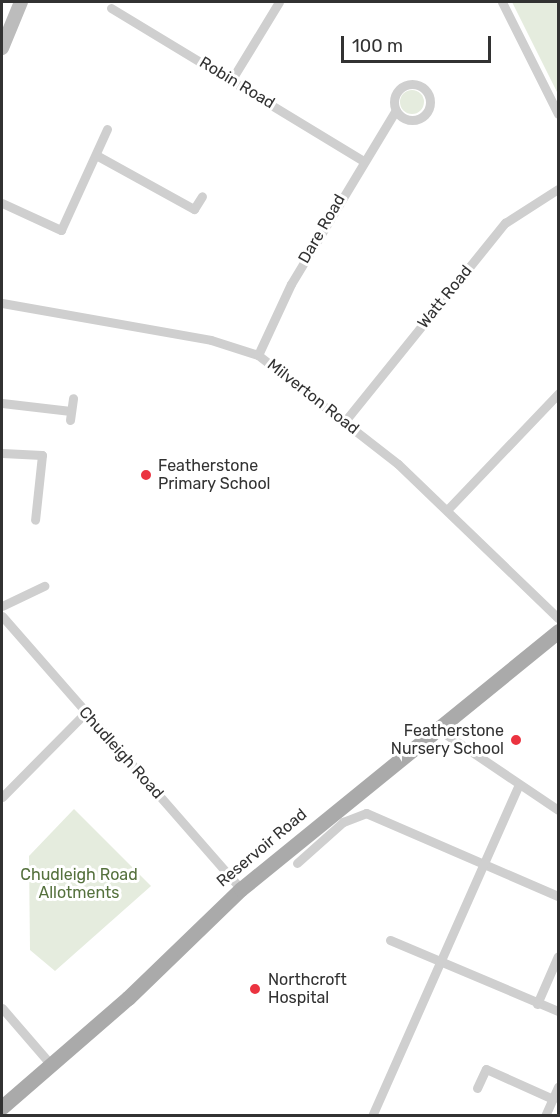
<!DOCTYPE html>
<html>
<head>
<meta charset="utf-8">
<style>
	body { margin:0 }
	#map { position:relative; width:560px; height:1117px; overflow:hidden; background:#fff; font-family:Rubik,sans-serif }
	div>[style] { position:absolute }
	.green>* { inset:0; background:#e5ecde }
	.round { border-radius:50% }
	.minor>* { height:9px; margin:-4.5px; padding:0 4.5px; transform-origin:4.5px; border-radius:4.5px; background:#cfcfcf }
	.minor>.ring { margin:-4.5px; padding:0; box-sizing:content-box; background:none; border:9px solid #cfcfcf; border-radius:50% }
	.secondary>* { height:14px; margin:-7px; padding:0 7px; transform-origin:7px; border-radius:7px; background:#bcbcbc }
	.primary>* { height:15px; margin:-7.5px; padding:0 7.5px; transform-origin:7.5px; border-radius:7.5px; background:#aaa }
	.dots>* { width:16px; height:16px; translate:-50% -50%; box-sizing:border-box; border:3px solid #fff; border-radius:50% }
	span { translate:-50% -50%; white-space:nowrap; text-align:center; line-height:1.15; -webkit-text-stroke:6px #fff; paint-order:stroke }
	.street-label { font-size:16px; color:#323232 }
	.poi-label { font-size:16px; color:#323232 }
	.left { translate:0 -50%; text-align:left }
	.right { translate:-100% -50%; text-align:right }
	.park-label { font-size:16px; color:#55713d }
	.frame { position:absolute; inset:0; border:3px solid #323232; pointer-events:none }
	.scale { position:absolute; left:341px; top:36px; width:150px; height:27px; box-sizing:border-box; border:3px solid #323232; border-top:0; padding-left:8px; font-size:18px; line-height:21px; white-space:nowrap; color:#323232; -webkit-text-stroke:4px #fff; paint-order:stroke }
</style>
</head>
<body>
<div id="map">
	<div class="green">
		<div style="clip-path:polygon(512px 2px,558px 2px,558px 94px)"></div>
		<div class="round" style="left:400px;top:90px;width:24px;height:24px"></div>
		<div style="clip-path:polygon(74px 809px,151px 886px,55px 971px,30px 950px,29px 856px)"></div>
	</div>
	<div class="minor">
		<div style="left:502px;top:2px;width:125px;rotate:63.4deg"></div>
		<div style="left:111px;top:8px;width:293px;rotate:31.2deg"></div>
		<div style="left:232px;top:79px;width:90px;rotate:-58.6deg"></div>
		<div class="ring" style="left:394px;top:84px;width:27px;height:27px"></div>
		<div style="left:96px;top:155px;width:112px;rotate:28.9deg"></div>
		<div style="left:194px;top:209px;width:15px;rotate:-58deg"></div>
		<div style="left:2px;top:203px;width:65px;rotate:24.6deg"></div>
		<div style="left:61px;top:230px;width:111px;rotate:-65.5deg"></div>
		<div style="left:2px;top:303px;width:212px;rotate:10deg"></div>
		<div style="left:211px;top:340px;width:49px;rotate:17.7deg"></div>
		<div style="left:258px;top:355px;width:177px;rotate:37.9deg"></div>
		<div style="left:398px;top:464px;width:222px;rotate:43.9deg"></div>
		<div style="left:258px;top:355px;width:78px;rotate:-65.1deg"></div>
		<div style="left:291px;top:284px;width:203px;rotate:-58.9deg"></div>
		<div style="left:2px;top:403px;width:69px;rotate:6.6deg"></div>
		<div style="left:70px;top:420px;width:22px;rotate:-82deg"></div>
		<div style="left:345px;top:421px;width:255px;rotate:-51.1deg"></div>
		<div style="left:505px;top:223px;width:63px;rotate:-32.7deg"></div>
		<div style="left:2px;top:453px;width:40px;rotate:2.9deg"></div>
		<div style="left:42px;top:455px;width:65px;rotate:96.1deg"></div>
		<div style="left:447px;top:510px;width:161px;rotate:-46.3deg"></div>
		<div style="left:2px;top:606px;width:47px;rotate:-25.5deg"></div>
		<div style="left:2px;top:616px;width:363px;rotate:48.8deg"></div>
		<div style="left:441px;top:731px;width:141px;rotate:34deg"></div>
		<div style="left:2px;top:797px;width:117px;rotate:-45.3deg"></div>
		<div style="left:297px;top:863px;width:62px;rotate:-41.7deg"></div>
		<div style="left:343px;top:822px;width:25px;rotate:-21deg"></div>
		<div style="left:366px;top:813px;width:209px;rotate:23.4deg"></div>
		<div style="left:390px;top:940px;width:182px;rotate:22.9deg"></div>
		<div style="left:537px;top:1004px;width:52px;rotate:-66.4deg"></div>
		<div style="left:2px;top:1008px;width:77px;rotate:49.2deg"></div>
		<div style="left:477px;top:1088px;width:21px;rotate:-65deg"></div>
		<div style="left:486px;top:1069px;width:73px;rotate:24.1deg"></div>
		<div style="left:372px;top:1116px;width:362px;rotate:-66.1deg"></div>
		<div style="left:545px;top:1116px;width:32px;rotate:-66deg"></div>
	</div>
	<div class="secondary">
		<div style="left:2px;top:48px;width:50px;rotate:-67.6deg"></div>
	</div>
	<div class="primary">
		<div style="left:2px;top:1107px;width:167px;rotate:-40.9deg"></div>
		<div style="left:128px;top:998px;width:157px;rotate:-44deg"></div>
		<div style="left:241px;top:889px;width:409px;rotate:-39.1deg"></div>
	</div>
	<div class="dots">
		<div style="left:146px;top:475px;background:#eb3340"></div>
		<div style="left:516px;top:740px;background:#eb3340"></div>
		<div style="left:255px;top:989px;background:#eb3340"></div>
	</div>
	<div class="street-label">
		<span style="left:237px;top:83px;rotate:31deg">Robin Road</span>
		<span style="left:322px;top:229px;rotate:-60deg">Dare Road</span>
		<span style="left:445px;top:297px;rotate:-51deg">Watt Road</span>
		<span style="left:313px;top:397px;rotate:38deg">Milverton Road</span>
		<span style="left:121px;top:753px;rotate:48deg">Chudleigh Road</span>
		<span style="left:262px;top:848px;rotate:-40deg">Reservoir Road</span>
	</div>
	<div class="poi-label">
		<span class="left" style="left:158px;top:475px">Featherstone<br>Primary School</span>
		<span class="right" style="left:504px;top:740px">Featherstone<br>Nursery School</span>
		<span class="left" style="left:268px;top:989px">Northcroft<br>Hospital</span>
	</div>
	<div class="park-label">
		<span style="left:79px;top:884px">Chudleigh Road<br>Allotments</span>
	</div>
	<div class="frame"></div>
	<div class="scale">100 m</div>
</div>
</body>
</html>
